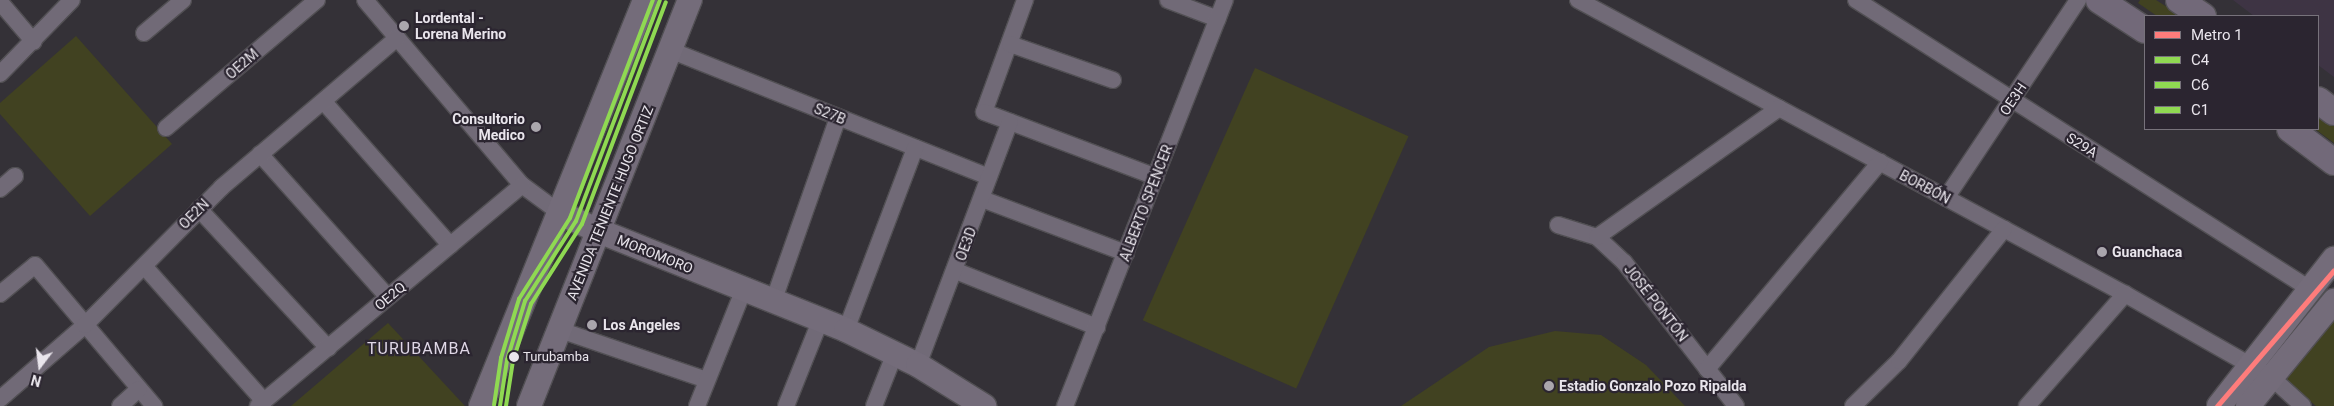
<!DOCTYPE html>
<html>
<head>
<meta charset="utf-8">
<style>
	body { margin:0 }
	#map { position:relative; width:2334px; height:406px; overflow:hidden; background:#343137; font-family:Roboto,sans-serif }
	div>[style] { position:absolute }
	.built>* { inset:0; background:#3e3444 }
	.green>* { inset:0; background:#414221; transform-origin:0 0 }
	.roads { filter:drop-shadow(1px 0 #514f53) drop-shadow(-1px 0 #514f53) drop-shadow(0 1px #514f53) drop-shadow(0 -1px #514f53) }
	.street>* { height:16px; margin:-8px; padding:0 8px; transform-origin:8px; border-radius:8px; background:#716a77 }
	.secondary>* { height:24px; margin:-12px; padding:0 12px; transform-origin:12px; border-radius:12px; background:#746c7a }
	.primary>* { height:26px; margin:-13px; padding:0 13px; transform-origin:13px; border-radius:13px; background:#726979 }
	.bus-1>* { height:4px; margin:-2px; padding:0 2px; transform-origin:2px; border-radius:2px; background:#8fd952 }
	.bus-2>* { height:4px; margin:-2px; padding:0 2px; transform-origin:2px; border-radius:2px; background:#8fd952 }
	.bus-3>* { height:4px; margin:-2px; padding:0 2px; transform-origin:2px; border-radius:2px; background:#8fd952 }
	.metro-1>* { height:5px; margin:-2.5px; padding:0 2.5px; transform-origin:2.5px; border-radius:2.5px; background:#fe7c7b }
	.dots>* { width:14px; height:14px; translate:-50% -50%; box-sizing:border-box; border:2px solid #2b2530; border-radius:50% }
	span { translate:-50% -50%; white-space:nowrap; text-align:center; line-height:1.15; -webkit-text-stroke:4.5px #2b2530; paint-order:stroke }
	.bus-label { font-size:13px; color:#e9e5ec }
	.left { translate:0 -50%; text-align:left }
	.poi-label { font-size:14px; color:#e9e5ec; font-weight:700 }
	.right { translate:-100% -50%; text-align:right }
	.street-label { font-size:14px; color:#e9e5ec }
	.quarter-label { font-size:16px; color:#ded6e5; letter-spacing:1px }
	.legend { position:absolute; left:2144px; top:15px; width:175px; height:115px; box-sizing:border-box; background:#2b2530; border:1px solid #77727b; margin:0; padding:6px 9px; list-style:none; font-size:15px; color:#e9e5ec }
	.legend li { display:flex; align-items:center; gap:10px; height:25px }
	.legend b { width:25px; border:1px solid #77727b }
	.north { position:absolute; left:15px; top:341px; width:50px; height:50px; -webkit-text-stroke:4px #2b2530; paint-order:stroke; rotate:195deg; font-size:14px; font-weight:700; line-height:20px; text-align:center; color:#e9e5ec }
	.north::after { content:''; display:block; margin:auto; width:18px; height:22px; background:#e9e5ec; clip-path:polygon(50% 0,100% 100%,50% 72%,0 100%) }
</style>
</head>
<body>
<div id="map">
	<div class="built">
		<div style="clip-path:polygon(2233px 0,2334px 0,2334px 77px,2318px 65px,2318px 16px,2254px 16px)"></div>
	</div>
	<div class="green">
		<div style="clip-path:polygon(2140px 0,2156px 0,2181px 16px,2157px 16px,2138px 3px)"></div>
		<div style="clip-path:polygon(76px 36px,172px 144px,90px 216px,0 114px,0 103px)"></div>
		<div style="left:1255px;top:68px;width:168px;height:276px;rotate:24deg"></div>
		<div style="clip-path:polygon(2318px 113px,2334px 125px,2334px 143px,2315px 129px,2318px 129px)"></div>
		<div style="clip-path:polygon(2334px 314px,2334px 406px,2316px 406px,2284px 379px)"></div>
		<div style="clip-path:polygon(388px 323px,465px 406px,291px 406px)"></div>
		<div style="clip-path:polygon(1555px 331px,1601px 335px,1646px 365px,1685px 406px,1401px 406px,1489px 347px)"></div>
	</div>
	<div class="roads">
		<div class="street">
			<div style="left:365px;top:0;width:243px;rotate:49.7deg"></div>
			<div style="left:522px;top:185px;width:47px;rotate:36.4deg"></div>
			<div style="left:1025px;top:0;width:119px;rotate:110.1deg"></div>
			<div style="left:984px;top:112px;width:184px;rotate:20.7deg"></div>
			<div style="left:1168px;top:0;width:53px;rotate:20.8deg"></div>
			<div style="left:1578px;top:0;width:621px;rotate:28.26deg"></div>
			<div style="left:2125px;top:294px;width:168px;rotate:29.6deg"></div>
			<div style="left:2271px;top:377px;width:43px;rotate:42.2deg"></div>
			<div style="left:1856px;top:0;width:538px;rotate:32.48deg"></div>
			<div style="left:0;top:2px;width:52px;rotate:49.6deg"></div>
			<div style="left:144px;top:33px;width:51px;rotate:-40.2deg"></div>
			<div style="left:1010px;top:44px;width:109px;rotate:19.3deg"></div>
			<div style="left:670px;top:50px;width:343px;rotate:21.7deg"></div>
			<div style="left:0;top:74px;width:103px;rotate:-45.8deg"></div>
			<div style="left:324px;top:102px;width:191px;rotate:48.6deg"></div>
			<div style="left:166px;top:128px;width:198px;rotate:-40.3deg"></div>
			<div style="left:260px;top:154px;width:192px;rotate:48.2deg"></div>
			<div style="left:0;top:189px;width:20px;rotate:-41deg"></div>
			<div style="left:1946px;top:198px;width:238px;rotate:-56.3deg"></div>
			<div style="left:982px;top:199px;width:154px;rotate:20.6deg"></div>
			<div style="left:199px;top:209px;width:190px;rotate:47.1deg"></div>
			<div style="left:1558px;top:225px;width:41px;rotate:17.1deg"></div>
			<div style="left:1597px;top:237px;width:37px;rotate:43deg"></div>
			<div style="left:1624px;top:262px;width:182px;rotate:52.1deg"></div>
			<div style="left:1597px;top:237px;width:223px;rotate:-35.3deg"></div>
			<div style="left:144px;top:266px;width:181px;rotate:48.4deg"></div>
			<div style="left:956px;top:271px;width:152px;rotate:21.7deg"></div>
			<div style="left:0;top:294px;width:45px;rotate:-39.6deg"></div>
			<div style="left:35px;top:265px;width:185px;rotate:49.8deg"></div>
			<div style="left:773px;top:302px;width:196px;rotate:-70.6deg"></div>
			<div style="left:560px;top:330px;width:155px;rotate:18.8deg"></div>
			<div style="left:846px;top:330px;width:195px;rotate:-69.2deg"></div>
			<div style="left:918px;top:365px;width:260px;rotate:-69.3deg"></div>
			<div style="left:1707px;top:369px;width:270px;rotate:-50.1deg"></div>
			<div style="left:0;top:399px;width:113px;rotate:-41deg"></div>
			<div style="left:85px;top:325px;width:194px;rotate:-45.2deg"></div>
			<div style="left:222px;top:187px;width:230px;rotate:-40.4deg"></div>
			<div style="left:120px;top:406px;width:25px;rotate:-42deg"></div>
			<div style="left:258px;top:406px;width:344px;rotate:-39.9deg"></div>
			<div style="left:697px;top:406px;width:126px;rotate:-68.1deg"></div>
			<div style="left:786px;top:406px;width:94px;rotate:-68.1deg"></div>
			<div style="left:874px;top:406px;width:57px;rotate:-68.4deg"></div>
			<div style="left:1065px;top:406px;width:436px;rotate:-68.5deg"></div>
			<div style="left:1853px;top:406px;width:64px;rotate:-44.4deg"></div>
			<div style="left:1899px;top:361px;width:169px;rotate:-51.5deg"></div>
			<div style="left:2027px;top:406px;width:149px;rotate:-48.8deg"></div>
		</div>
		<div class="secondary">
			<div style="left:560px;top:213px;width:43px;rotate:24.8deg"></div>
			<div style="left:599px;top:231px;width:266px;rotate:21.8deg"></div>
			<div style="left:846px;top:330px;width:80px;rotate:25.9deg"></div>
			<div style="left:918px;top:365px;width:78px;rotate:31.8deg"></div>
			<div style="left:481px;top:406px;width:438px;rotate:-68deg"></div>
			<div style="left:529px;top:406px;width:437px;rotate:-68.4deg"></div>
			<div style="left:2219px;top:406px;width:187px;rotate:-52deg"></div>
			<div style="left:2248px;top:406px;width:136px;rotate:-50.7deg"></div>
		</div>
		<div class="primary">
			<div style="left:2099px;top:0;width:55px;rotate:33.1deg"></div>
			<div style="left:2179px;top:0;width:29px;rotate:34deg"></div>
			<div style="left:2318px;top:100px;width:20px;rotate:37deg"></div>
			<div style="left:2290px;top:129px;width:55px;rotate:36.9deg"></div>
		</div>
	</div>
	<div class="bus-1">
		<div style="left:500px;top:406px;width:47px;rotate:-81.3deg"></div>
		<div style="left:507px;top:360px;width:62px;rotate:-73deg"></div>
		<div style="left:525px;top:301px;width:95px;rotate:-57.5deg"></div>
		<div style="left:576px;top:221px;width:236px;rotate:-69.2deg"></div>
	</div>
	<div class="bus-2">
		<div style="left:506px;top:406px;width:46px;rotate:-81.2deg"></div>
		<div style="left:513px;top:361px;width:60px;rotate:-72.5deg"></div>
		<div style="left:531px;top:304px;width:95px;rotate:-57.5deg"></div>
		<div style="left:582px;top:224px;width:237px;rotate:-69.3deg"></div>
	</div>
	<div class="bus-3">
		<div style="left:494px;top:405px;width:48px;rotate:-81.5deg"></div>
		<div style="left:501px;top:358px;width:62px;rotate:-73deg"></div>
		<div style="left:519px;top:299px;width:96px;rotate:-57.8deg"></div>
		<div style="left:570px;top:218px;width:233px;rotate:-69.2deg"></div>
	</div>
	<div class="metro-1">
		<div style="left:2217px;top:406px;width:179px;rotate:-49.3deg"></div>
	</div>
	<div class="dots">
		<div style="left:404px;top:26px;background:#aaa6ad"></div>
		<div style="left:536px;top:127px;background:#aaa6ad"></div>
		<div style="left:2102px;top:252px;background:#aaa6ad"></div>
		<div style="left:592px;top:325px;background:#aaa6ad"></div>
		<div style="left:514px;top:357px;background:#e9e5ec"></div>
		<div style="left:1549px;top:386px;background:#aaa6ad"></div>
	</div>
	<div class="bus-label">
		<span class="left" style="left:523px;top:357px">Turubamba</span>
	</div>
	<div class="poi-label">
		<span class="left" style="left:415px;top:26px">Lordental -<br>Lorena Merino</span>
		<span class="right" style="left:525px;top:127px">Consultorio<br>Medico</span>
		<span class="left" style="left:2112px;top:252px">Guanchaca</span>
		<span class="left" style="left:603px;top:325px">Los Angeles</span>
		<span class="left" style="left:1559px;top:386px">Estadio Gonzalo Pozo Ripalda</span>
	</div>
	<div class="street-label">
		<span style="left:242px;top:64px;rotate:-41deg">OE2M</span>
		<span style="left:2013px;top:99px;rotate:-56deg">OE3H</span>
		<span style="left:830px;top:114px;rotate:22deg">S27B</span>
		<span style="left:2082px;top:145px;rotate:32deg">S29A</span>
		<span style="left:1925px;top:187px;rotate:28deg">BORBÓN</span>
		<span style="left:610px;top:203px;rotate:-68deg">AVENIDA TENIENTE HUGO ORTIZ</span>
		<span style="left:1146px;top:203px;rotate:-69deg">ALBERTO SPENCER</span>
		<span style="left:194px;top:214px;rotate:-45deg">OE2N</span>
		<span style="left:966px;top:244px;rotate:-70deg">OE3D</span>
		<span style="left:655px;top:254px;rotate:22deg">MOROMORO</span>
		<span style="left:390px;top:296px;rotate:-40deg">OE2Q</span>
		<span style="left:1656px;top:303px;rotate:52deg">JOSÉ PONTÓN</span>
	</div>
	<div class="quarter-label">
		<span style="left:419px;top:349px">TURUBAMBA</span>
	</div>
	<ul class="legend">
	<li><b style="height:6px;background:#fe7c7b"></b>Metro 1</li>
	<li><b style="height:6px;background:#8fd952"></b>C4</li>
	<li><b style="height:6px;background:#8fd952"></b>C6</li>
	<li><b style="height:6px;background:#8fd952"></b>C1</li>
	</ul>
	<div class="north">N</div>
</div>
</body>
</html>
